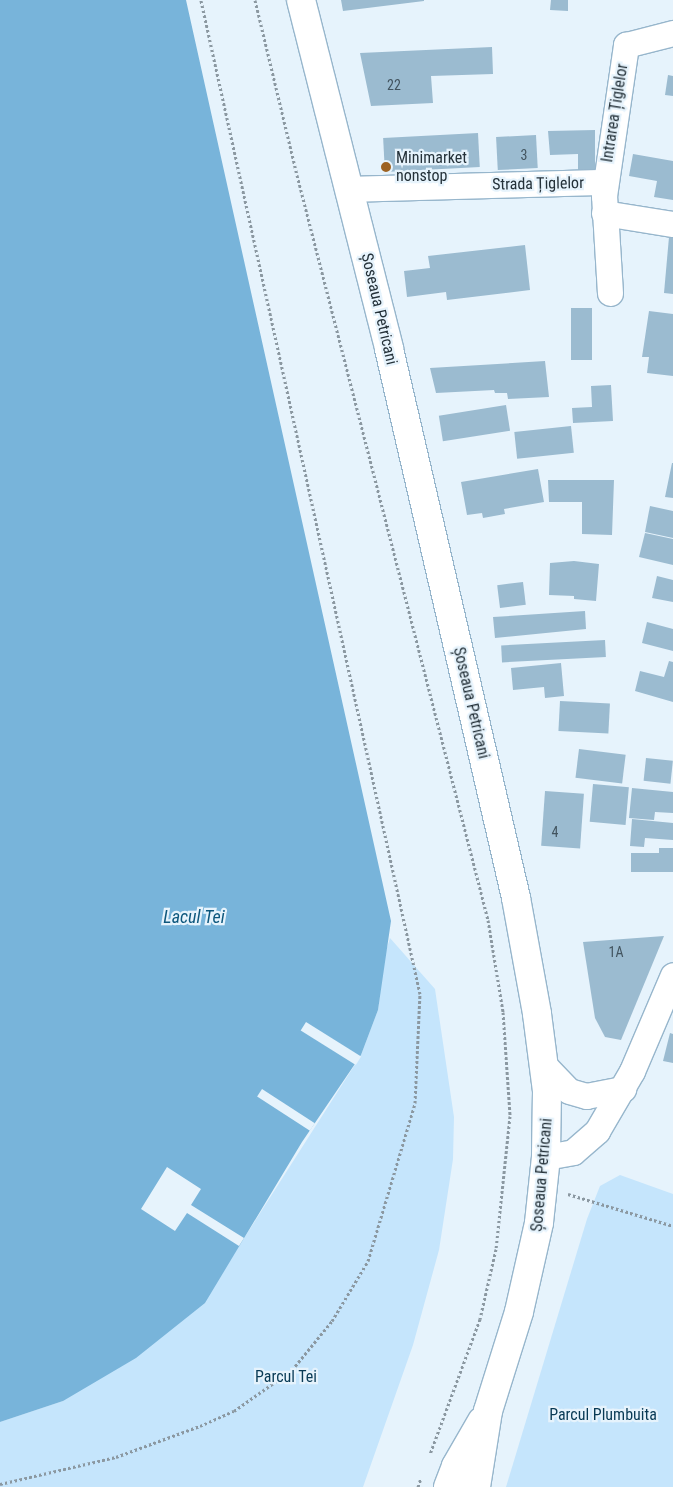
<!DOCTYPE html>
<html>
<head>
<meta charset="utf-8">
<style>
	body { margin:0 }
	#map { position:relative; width:673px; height:1487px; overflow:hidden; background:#e6f3fc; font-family:"Roboto Condensed",sans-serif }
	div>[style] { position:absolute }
	.green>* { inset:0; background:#c5e5fc }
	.water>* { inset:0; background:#78b4da }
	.pier>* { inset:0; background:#e6f3fc; transform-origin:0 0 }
	.building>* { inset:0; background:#9bbbd0; transform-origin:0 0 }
	.path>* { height:3px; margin-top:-1.5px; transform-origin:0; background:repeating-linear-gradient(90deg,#8b98a1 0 2.5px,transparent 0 5px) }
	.roads { filter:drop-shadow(1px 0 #97b6cc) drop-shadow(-1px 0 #97b6cc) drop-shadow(0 1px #97b6cc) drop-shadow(0 -1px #97b6cc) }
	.street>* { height:25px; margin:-12.5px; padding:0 12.5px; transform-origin:12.5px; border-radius:12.5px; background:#fff }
	.secondary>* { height:28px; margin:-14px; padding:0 14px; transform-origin:14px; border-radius:14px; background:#fff }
	.dots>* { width:14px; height:14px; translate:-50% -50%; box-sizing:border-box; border:2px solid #e6f3fc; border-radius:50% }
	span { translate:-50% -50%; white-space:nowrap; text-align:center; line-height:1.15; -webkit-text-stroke:4.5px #e6f3fc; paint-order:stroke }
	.number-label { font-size:14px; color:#42545f }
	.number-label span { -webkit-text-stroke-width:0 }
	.street-label { font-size:16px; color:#243139 }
	.poi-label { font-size:16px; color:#243139 }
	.left { translate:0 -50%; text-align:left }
	.park-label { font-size:16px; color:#083a55 }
	.water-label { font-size:18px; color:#0d577d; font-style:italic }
</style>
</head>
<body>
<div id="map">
	<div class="green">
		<div style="clip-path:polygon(390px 938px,435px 989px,454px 1117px,453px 1159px,439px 1250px,413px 1345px,363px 1487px,0 1487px,0 1422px,63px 1401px,239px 1246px,361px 1055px,378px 1010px,384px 957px)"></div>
		<div style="clip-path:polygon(620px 1175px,673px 1194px,673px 1487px,506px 1487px,587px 1219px,600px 1186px)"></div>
	</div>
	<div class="water">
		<div style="clip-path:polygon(0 0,186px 0,391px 921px,378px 1010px,361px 1055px,302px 1142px,205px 1303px,136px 1358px,63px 1401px,0 1422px)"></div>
	</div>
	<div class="pier">
		<div style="left:306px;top:1022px;width:65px;height:10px;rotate:32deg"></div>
		<div style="left:262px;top:1089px;width:63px;height:9px;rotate:33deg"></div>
		<div style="clip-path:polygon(167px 1167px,201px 1189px,191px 1205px,244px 1238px,239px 1246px,187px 1213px,175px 1231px,141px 1209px)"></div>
	</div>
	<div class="building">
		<div style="clip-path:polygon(341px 0,424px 0,424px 1px,343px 11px)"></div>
		<div style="clip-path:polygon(551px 0,568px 0,568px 11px,550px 10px)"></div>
		<div style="clip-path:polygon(492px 47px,493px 74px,431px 76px,433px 103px,371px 106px,360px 53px)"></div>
		<div style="clip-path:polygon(668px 75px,673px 76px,673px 96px,665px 95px)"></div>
		<div style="clip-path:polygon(595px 130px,595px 173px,578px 173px,578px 154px,550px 155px,548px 131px)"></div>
		<div style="left:478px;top:133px;width:34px;height:95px;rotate:87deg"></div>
		<div style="left:536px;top:135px;width:33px;height:40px;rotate:87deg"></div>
		<div style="clip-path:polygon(633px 154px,673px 161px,673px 200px,654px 197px,657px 181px,629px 176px)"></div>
		<div style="clip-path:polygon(669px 237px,673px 237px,673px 294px,664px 293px)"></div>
		<div style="clip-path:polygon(525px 245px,530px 290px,447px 300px,446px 292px,407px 297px,404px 271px,430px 268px,428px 256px)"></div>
		<div style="left:571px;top:308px;width:21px;height:52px"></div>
		<div style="clip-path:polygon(649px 311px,673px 314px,673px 376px,647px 373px,649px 357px,642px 357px)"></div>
		<div style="clip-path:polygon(545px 361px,549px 397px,508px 399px,507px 393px,495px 393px,494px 390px,436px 393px,430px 368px)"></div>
		<div style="clip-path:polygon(611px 385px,613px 421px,573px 423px,572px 408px,592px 407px,591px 386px)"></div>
		<div style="left:506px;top:405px;width:26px;height:68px;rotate:81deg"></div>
		<div style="left:571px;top:426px;width:27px;height:57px;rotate:84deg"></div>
		<div style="clip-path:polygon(672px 463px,673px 463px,673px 498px,665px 497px)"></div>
		<div style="clip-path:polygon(538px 469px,544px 502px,504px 509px,505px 514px,483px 518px,482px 513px,467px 515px,461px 482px)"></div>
		<div style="clip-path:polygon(548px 480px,614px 480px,612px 535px,582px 534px,582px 502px,549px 502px)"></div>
		<div style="clip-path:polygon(650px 506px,673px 511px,673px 538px,645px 532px)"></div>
		<div style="clip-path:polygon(645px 533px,673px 539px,673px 565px,639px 557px)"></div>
		<div style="clip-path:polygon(574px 561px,599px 564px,596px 601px,574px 599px,574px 596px,549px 595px,550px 563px)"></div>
		<div style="clip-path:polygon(657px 576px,673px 580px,673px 602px,652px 598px)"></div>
		<div style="left:523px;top:582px;width:23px;height:26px;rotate:83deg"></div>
		<div style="clip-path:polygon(585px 611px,586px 629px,495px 638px,493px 617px)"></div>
		<div style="clip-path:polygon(647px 622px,673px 629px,673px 651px,642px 643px)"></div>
		<div style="left:605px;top:640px;width:17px;height:104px;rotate:87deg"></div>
		<div style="clip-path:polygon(669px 661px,673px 662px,673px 702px,635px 691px,640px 671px,664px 677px)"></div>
		<div style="clip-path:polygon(561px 663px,564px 696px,545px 698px,544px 687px,513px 690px,511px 668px)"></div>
		<div style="left:560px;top:701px;width:50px;height:30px;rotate:3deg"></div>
		<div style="left:579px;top:749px;width:47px;height:29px;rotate:7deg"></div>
		<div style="left:646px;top:758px;width:27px;height:23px;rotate:6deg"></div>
		<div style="left:593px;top:784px;width:36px;height:38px;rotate:5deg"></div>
		<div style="clip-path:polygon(632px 788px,673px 792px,673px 813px,655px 812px,654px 820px,629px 818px)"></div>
		<div style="left:545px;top:791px;width:39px;height:55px;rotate:4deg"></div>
		<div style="clip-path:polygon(632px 819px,673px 823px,673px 840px,645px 838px,644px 847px,630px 846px)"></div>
		<div style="clip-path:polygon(659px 848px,673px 848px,673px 872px,631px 872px,631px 853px,659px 853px)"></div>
		<div style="clip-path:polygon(664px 936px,621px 1040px,605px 1037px,595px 1018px,583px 942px)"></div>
		<div style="clip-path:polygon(670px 1033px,673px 1034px,673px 1063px,663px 1061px)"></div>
	</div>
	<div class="path">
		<div style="left:255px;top:0;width:180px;rotate:76.5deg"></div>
		<div style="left:297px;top:175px;width:769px;rotate:75.62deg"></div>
		<div style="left:488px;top:920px;width:93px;rotate:80.7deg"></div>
		<div style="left:503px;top:1012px;width:104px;rotate:86.1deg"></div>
		<div style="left:510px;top:1116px;width:134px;rotate:96deg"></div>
		<div style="left:496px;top:1249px;width:72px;rotate:102.9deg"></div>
		<div style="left:480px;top:1319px;width:144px;rotate:110.3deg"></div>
		<div style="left:568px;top:1194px;width:110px;rotate:16.9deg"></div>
		<div style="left:0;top:1484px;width:119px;rotate:-13.1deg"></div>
		<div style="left:116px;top:1457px;width:90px;rotate:-20.3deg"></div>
		<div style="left:200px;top:1426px;width:37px;rotate:-24deg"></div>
		<div style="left:234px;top:1411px;width:71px;rotate:-35.3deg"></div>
		<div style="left:292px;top:1370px;width:63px;rotate:-50.8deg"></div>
		<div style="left:332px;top:1321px;width:70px;rotate:-59deg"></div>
		<div style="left:368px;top:1261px;width:165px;rotate:-73.4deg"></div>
		<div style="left:415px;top:1103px;width:109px;rotate:-87.4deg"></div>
		<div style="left:420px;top:994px;width:1018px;rotate:-102.43deg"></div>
		<div style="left:418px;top:1487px;width:9px;rotate:-72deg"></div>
	</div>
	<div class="roads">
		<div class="street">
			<div style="left:349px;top:189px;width:256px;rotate:-1.6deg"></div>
			<div style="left:604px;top:213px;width:70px;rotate:9.1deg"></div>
			<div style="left:610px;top:293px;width:97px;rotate:-93.5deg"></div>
			<div style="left:604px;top:196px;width:153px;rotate:-81.7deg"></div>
			<div style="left:626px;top:45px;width:49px;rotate:-14.3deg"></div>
			<div style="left:543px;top:1064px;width:37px;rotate:46deg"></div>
			<div style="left:569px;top:1091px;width:18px;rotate:16deg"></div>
			<div style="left:586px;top:1096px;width:38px;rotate:-11deg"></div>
			<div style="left:546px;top:1157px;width:27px;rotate:-10deg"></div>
			<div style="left:573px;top:1152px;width:32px;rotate:-41deg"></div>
			<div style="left:597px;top:1131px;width:69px;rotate:-59.7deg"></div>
			<div style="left:632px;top:1071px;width:104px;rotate:-66.9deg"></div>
		</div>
		<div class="secondary">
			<div style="left:301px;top:0;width:360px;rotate:75.8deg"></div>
			<div style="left:389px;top:349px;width:563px;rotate:76.97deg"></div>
			<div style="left:516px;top:898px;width:118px;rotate:79.7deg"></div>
			<div style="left:537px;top:1014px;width:78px;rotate:82.6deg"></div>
			<div style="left:547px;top:1091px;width:66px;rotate:90.9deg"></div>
			<div style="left:546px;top:1157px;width:66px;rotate:96.1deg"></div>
			<div style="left:539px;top:1223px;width:91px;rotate:102.7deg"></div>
			<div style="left:519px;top:1312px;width:104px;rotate:107.4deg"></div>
			<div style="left:488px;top:1411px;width:77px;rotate:99deg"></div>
			<div style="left:448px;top:1487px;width:22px;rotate:-69deg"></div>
			<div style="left:456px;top:1466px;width:52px;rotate:-60deg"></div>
		</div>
	</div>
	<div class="dots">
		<div style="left:386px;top:167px;background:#9d6222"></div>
	</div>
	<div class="number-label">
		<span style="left:394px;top:85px">22</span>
		<span style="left:524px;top:155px">3</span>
		<span style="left:555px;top:832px">4</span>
		<span style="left:616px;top:952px">1A</span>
	</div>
	<div class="street-label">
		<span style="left:615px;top:113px;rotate:-81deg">Intrarea Țiglelor</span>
		<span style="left:538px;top:184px;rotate:-1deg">Strada Țiglelor</span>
		<span style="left:379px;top:309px;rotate:77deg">Șoseaua Petricani</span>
		<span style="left:471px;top:703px;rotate:77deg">Șoseaua Petricani</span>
		<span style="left:542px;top:1175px;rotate:-85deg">Șoseaua Petricani</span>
	</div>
	<div class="poi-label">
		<span class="left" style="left:396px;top:167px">Minimarket<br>nonstop</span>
	</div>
	<div class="park-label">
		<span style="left:286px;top:1377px">Parcul Tei</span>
		<span style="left:603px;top:1415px">Parcul Plumbuita</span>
	</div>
	<div class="water-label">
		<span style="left:194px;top:917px">Lacul Tei</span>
	</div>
</div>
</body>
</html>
